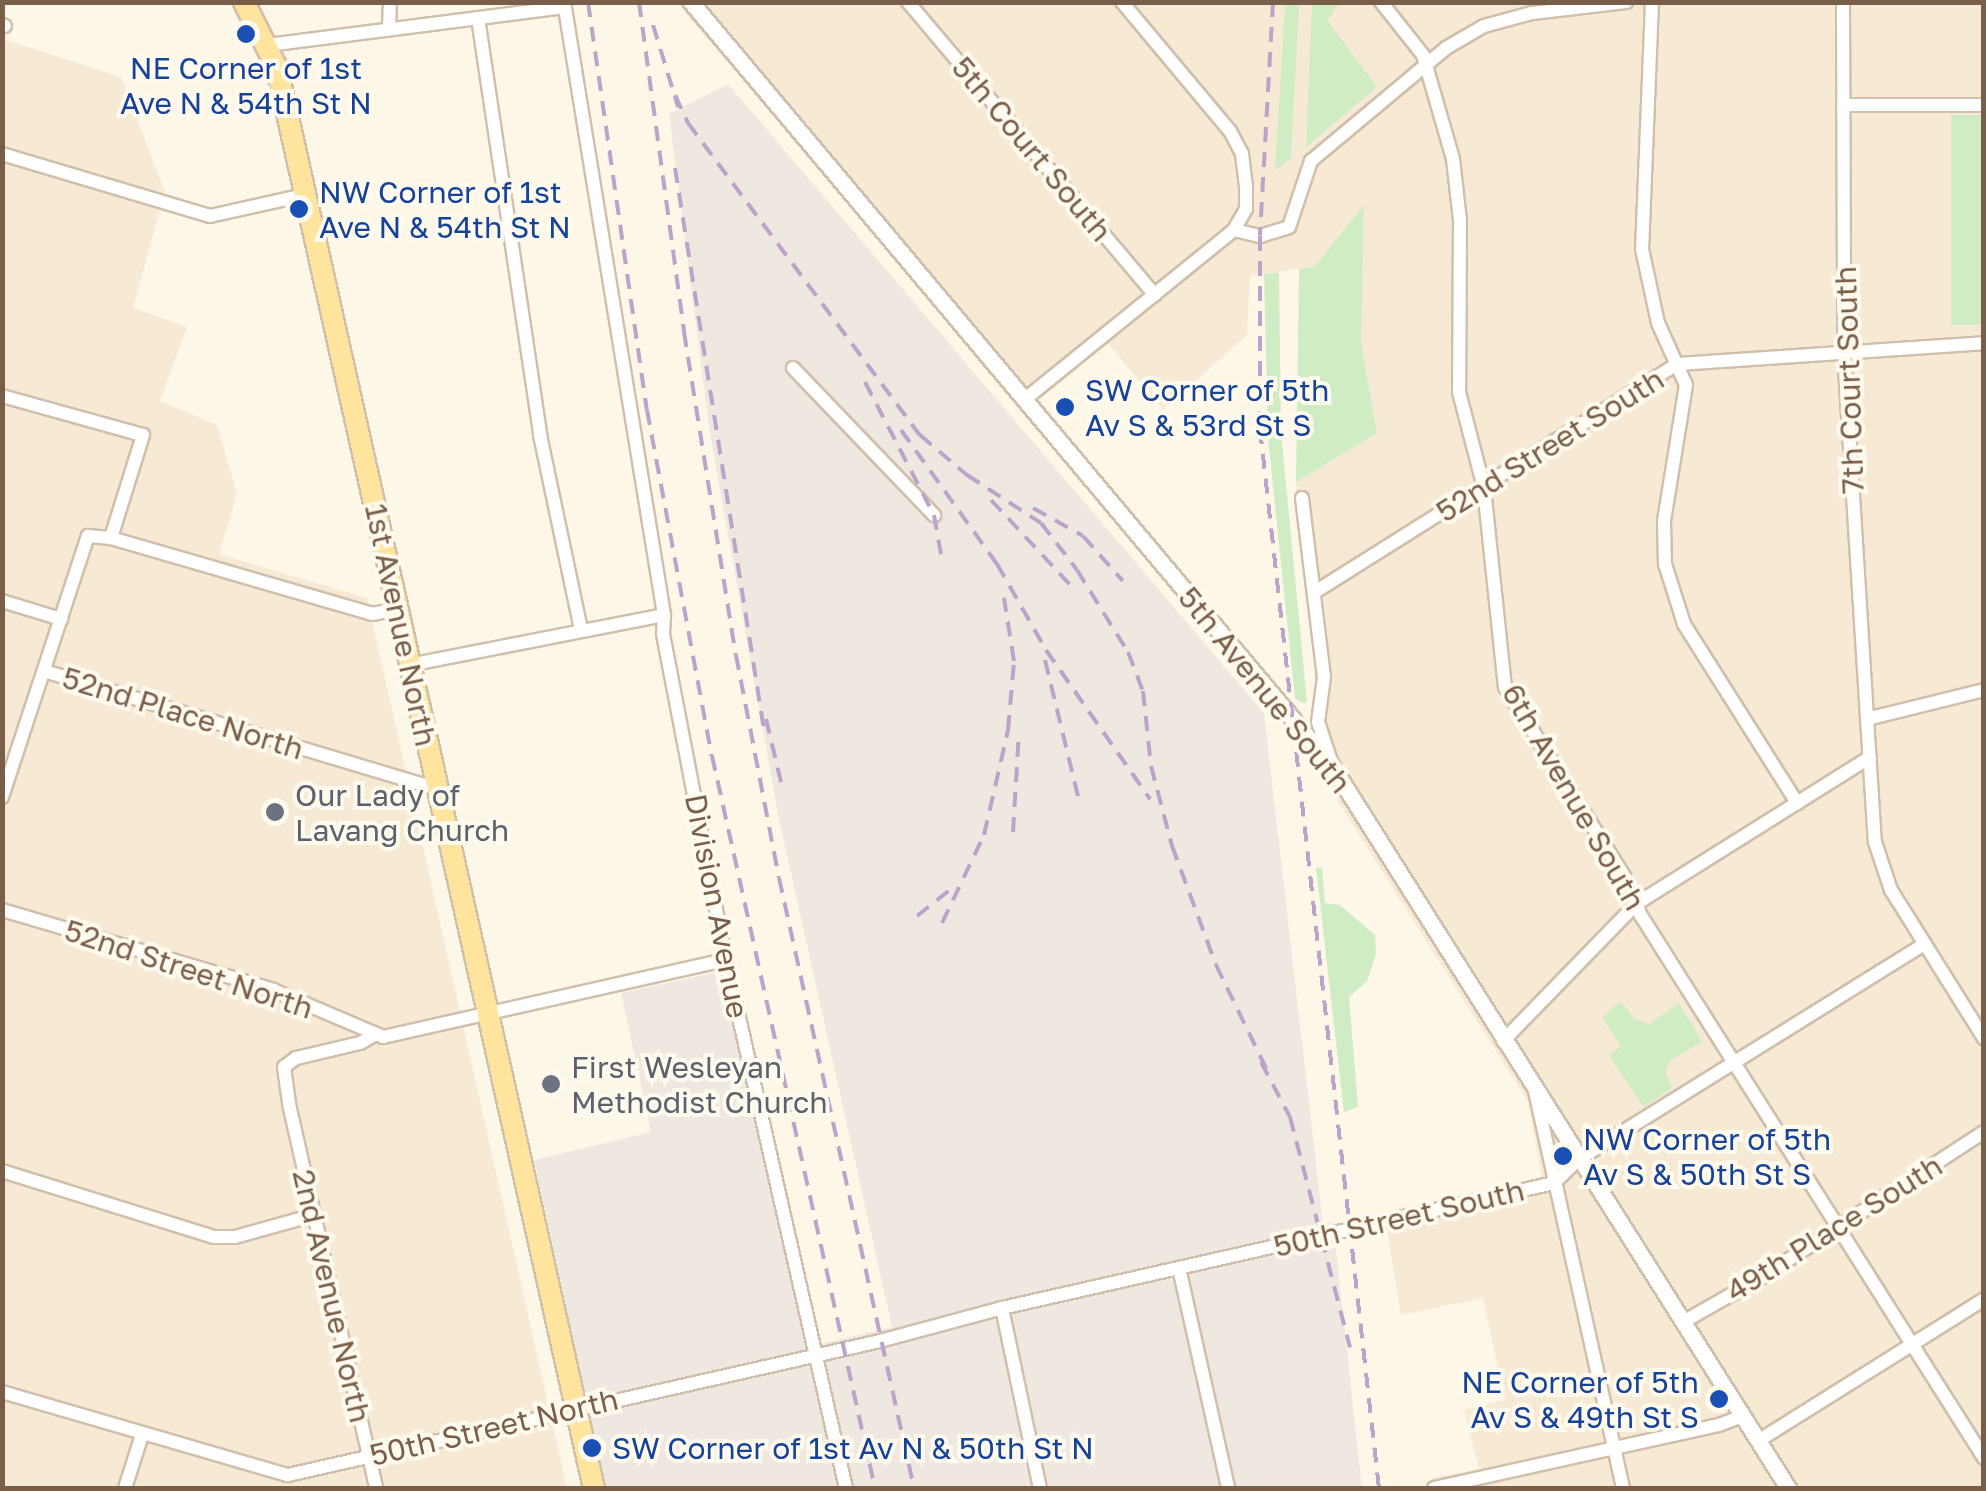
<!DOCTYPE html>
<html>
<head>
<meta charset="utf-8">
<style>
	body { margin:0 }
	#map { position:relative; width:1986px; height:1491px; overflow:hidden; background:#fdf7e7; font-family:"Golos Text",sans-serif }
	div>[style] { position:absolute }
	.residential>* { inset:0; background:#f6ead5 }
	.industrial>* { inset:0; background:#eee8e1 }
	.green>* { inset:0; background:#d0ecc4; transform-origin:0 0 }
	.roads { filter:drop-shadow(2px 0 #d0bfab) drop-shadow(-2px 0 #d0bfab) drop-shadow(0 2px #d0bfab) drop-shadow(0 -2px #d0bfab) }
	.minor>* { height:12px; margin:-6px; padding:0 6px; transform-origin:6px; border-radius:6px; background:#fff }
	.tertiary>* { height:15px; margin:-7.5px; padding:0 7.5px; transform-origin:7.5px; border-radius:7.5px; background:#fff }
	.primary>* { height:20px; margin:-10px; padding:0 10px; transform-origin:10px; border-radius:10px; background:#fee49d }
	.rail>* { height:4px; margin-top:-2px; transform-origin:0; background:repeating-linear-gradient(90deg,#bba4c9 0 15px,transparent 0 25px) }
	.dots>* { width:28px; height:28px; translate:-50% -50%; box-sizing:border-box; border:5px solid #fffaee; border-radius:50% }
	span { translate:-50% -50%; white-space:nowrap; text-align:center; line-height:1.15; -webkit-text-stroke:8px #fffaee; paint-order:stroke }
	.transit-label { font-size:30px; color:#164399 }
	.left { translate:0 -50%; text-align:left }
	.right { translate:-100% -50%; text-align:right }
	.street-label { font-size:30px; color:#795f49 }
	.worship-label { font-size:30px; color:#5b616d }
	.frame { position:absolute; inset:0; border:5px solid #795f49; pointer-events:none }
</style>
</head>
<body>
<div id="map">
	<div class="residential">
		<div style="clip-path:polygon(677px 3px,1983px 3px,1983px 1488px,1433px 1488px,1431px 1478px,1479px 1469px,1464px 1410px,1505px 1400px,1483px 1298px,1401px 1315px,1384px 1212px,1542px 1178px,1528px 1102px,1325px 781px,1296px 482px,1377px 433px,1361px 342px,1364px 207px,1315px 266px,1250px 276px,1247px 335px,1163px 410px,1106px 341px,1024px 410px)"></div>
		<div style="clip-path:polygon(3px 39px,121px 77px,165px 192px,133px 308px,187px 327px,160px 401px,217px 425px,237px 494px,219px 554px,367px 598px,567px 1488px,3px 1488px)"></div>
	</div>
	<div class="industrial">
		<div style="clip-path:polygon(728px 84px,1264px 713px,1323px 1224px,1333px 1222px,1362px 1488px,606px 1488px,534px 1160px,651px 1132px,621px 993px,736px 968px,820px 1344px,892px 1327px,778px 814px,710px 434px,669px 114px)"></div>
	</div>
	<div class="green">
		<div style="clip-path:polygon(1285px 3px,1299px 3px,1291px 158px,1275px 170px)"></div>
		<div style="clip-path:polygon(1312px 3px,1340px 3px,1327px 20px,1377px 87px,1306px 147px)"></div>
		<div style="left:1951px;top:115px;width:32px;height:210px"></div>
		<div style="clip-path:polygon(1364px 205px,1361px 342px,1377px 433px,1296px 482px,1299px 269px,1315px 266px)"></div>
		<div style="clip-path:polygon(1279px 272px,1281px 432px,1307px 702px,1302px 703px,1295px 698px,1268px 438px,1264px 274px)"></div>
		<div style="clip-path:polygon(1322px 867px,1325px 903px,1340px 905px,1375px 935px,1376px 954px,1367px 981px,1349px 997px,1358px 1107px,1344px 1112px,1316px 868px)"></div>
		<div style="clip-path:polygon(1620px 1001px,1635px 1019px,1649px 1024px,1679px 1003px,1702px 1042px,1671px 1060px,1665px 1071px,1672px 1088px,1644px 1107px,1609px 1056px,1621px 1046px,1602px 1018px)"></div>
	</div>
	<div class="roads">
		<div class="minor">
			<div style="left:564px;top:2px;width:621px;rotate:80.73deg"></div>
			<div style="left:664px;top:615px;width:19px;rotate:93deg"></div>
			<div style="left:663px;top:634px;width:332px;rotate:79.1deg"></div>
			<div style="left:726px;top:960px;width:541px;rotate:77.2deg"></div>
			<div style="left:908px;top:2px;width:383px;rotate:49.9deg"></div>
			<div style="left:1122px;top:2px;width:168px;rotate:50.1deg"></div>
			<div style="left:1230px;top:131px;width:26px;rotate:62deg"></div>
			<div style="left:1242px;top:154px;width:33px;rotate:83deg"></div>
			<div style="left:1246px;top:187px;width:22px;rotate:90deg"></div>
			<div style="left:1246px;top:209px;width:24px;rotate:120deg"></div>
			<div style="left:1381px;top:2px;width:68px;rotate:51.6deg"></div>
			<div style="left:1423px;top:55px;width:108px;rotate:73.9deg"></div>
			<div style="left:1453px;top:159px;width:61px;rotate:83.5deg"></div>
			<div style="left:1460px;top:220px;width:172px;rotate:90.3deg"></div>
			<div style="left:1459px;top:392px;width:99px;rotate:75.4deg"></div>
			<div style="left:1484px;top:488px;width:200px;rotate:84deg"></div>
			<div style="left:1505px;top:687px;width:242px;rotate:57.8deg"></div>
			<div style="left:1634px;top:892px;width:23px;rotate:75deg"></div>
			<div style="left:1640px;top:914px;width:644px;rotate:57.69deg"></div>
			<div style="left:1652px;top:2px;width:247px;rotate:92.3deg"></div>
			<div style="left:1642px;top:249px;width:76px;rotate:77.8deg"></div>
			<div style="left:1658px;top:323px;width:68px;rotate:65.7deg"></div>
			<div style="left:1686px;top:385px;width:138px;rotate:99.2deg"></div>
			<div style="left:1664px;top:521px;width:43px;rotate:88.7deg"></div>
			<div style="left:1665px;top:564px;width:63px;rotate:72.4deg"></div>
			<div style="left:1684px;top:624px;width:212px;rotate:57.7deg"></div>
			<div style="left:1843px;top:2px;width:350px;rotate:89.8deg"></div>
			<div style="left:1844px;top:352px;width:491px;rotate:86.4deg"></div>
			<div style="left:1875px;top:842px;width:51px;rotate:71.6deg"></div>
			<div style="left:1891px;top:890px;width:175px;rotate:57.9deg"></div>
			<div style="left:478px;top:18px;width:422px;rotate:81.5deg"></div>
			<div style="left:540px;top:435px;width:199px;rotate:78.1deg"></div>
			<div style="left:2px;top:25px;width:3px;rotate:18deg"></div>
			<div style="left:389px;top:29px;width:27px;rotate:-88deg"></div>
			<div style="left:268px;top:45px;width:299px;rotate:-7.3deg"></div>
			<div style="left:1843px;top:105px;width:141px"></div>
			<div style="left:2px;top:154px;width:217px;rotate:16.6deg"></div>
			<div style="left:210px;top:216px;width:96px;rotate:-12.6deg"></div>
			<div style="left:793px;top:368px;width:204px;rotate:46.2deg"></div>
			<div style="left:2px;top:396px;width:146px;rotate:15.5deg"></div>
			<div style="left:143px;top:435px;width:108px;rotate:107.3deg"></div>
			<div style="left:1024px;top:400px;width:270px;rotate:-39deg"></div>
			<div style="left:1234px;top:230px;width:27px;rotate:13deg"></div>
			<div style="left:1260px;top:236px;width:30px;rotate:-17deg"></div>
			<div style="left:1289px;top:227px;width:70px;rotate:-71.6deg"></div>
			<div style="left:1311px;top:161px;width:176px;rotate:-39.9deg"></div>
			<div style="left:1446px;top:48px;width:44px;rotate:-30.1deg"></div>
			<div style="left:1484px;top:26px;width:50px;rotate:-15.2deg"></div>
			<div style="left:1532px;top:13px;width:95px;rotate:-6.7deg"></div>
			<div style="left:1302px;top:498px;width:180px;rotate:83deg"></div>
			<div style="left:1324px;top:677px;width:45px;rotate:97.6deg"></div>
			<div style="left:1318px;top:722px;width:44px;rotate:71.6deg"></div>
			<div style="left:1315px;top:592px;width:428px;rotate:-32.2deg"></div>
			<div style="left:1677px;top:364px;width:308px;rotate:-3.9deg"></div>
			<div style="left:2px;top:601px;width:62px;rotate:17deg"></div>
			<div style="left:409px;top:665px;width:260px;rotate:-11.1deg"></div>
			<div style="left:44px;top:671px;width:410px;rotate:16.7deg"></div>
			<div style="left:1867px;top:719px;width:121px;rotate:-13.9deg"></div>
			<div style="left:2px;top:797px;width:275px;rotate:-71.8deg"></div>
			<div style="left:88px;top:536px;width:23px;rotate:5deg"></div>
			<div style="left:111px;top:538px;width:272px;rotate:16.2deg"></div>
			<div style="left:372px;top:614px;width:26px;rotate:-11deg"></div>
			<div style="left:2px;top:910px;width:283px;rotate:16.4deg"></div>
			<div style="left:273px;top:990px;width:120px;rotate:23.1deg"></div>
			<div style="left:383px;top:1037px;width:352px;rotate:-12.7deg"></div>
			<div style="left:374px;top:1035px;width:16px;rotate:150deg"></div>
			<div style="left:360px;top:1043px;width:66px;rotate:166.8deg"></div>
			<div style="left:296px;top:1058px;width:15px;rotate:143deg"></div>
			<div style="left:284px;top:1067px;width:37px;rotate:82deg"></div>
			<div style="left:289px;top:1104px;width:394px;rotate:77.2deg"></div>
			<div style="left:1503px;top:1041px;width:191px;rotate:-45.8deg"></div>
			<div style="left:1636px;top:904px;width:276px;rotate:-32.1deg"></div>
			<div style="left:1535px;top:1091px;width:407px;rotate:77.5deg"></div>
			<div style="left:2px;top:1171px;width:222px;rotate:17.3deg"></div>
			<div style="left:214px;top:1237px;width:21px"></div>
			<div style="left:235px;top:1237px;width:82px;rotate:-15.6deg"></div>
			<div style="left:1179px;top:1268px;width:225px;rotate:77.4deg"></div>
			<div style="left:1002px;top:1308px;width:184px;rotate:78.1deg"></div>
			<div style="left:1683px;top:1322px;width:91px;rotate:-29.7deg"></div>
			<div style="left:1762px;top:1277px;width:265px;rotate:-33.2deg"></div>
			<div style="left:2px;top:1392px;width:298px;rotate:16.2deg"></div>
			<div style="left:288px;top:1475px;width:607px;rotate:-12.75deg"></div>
			<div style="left:880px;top:1341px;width:126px;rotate:-15.1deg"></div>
			<div style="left:1002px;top:1308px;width:566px;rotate:-12.76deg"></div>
			<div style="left:1554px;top:1183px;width:35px;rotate:-44deg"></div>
			<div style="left:1579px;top:1159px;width:407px;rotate:-31.9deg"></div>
			<div style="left:1758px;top:1441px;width:267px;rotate:-32.1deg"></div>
			<div style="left:125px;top:1488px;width:56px;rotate:-72.2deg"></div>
			<div style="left:1434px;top:1488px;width:292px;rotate:-12.5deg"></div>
			<div style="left:1719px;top:1425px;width:26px;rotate:-21deg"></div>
		</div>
		<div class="tertiary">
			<div style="left:691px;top:2px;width:997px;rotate:50deg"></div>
			<div style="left:1332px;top:766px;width:854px;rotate:57.72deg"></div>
		</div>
		<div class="primary">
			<div style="left:244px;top:2px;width:74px;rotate:63.4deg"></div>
			<div style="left:277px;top:68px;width:1455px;rotate:77.42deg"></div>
		</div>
	</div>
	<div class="rail">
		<div style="left:588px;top:2px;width:412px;rotate:81.8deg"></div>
		<div style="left:647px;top:410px;width:352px;rotate:79.4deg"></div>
		<div style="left:712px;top:756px;width:750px;rotate:77.45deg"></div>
		<div style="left:639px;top:2px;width:333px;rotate:82.2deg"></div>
		<div style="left:684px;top:332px;width:327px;rotate:80.9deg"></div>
		<div style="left:736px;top:655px;width:227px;rotate:79.1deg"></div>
		<div style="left:779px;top:878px;width:625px;rotate:77.52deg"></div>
		<div style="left:1273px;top:2px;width:234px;rotate:93.2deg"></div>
		<div style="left:1260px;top:236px;width:193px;rotate:90deg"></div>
		<div style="left:1260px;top:429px;width:1066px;rotate:83.59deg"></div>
		<div style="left:653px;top:25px;width:86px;rotate:73deg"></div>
		<div style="left:675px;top:95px;width:31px;rotate:65deg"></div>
		<div style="left:688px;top:123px;width:389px;rotate:53.4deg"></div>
		<div style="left:920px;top:435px;width:62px;rotate:40.4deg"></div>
		<div style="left:967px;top:475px;width:88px;rotate:33deg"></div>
		<div style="left:1041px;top:523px;width:59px;rotate:52.5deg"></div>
		<div style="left:1077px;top:570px;width:97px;rotate:58.1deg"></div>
		<div style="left:1128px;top:652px;width:42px;rotate:69deg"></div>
		<div style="left:1143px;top:691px;width:75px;rotate:83.9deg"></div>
		<div style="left:1151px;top:766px;width:83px;rotate:75.3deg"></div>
		<div style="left:1172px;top:846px;width:127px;rotate:69.7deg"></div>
		<div style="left:1216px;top:965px;width:119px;rotate:64.1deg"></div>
		<div style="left:675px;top:168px;width:569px;rotate:81deg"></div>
		<div style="left:865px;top:382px;width:150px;rotate:62.6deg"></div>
		<div style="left:934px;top:515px;width:46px;rotate:79.9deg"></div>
		<div style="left:901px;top:430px;width:165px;rotate:54.4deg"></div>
		<div style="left:997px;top:564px;width:99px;rotate:60.3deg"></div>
		<div style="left:1046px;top:650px;width:182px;rotate:55.1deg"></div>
		<div style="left:991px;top:500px;width:125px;rotate:47deg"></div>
		<div style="left:1033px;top:508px;width:57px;rotate:29.2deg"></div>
		<div style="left:1083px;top:536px;width:60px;rotate:48.4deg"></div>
		<div style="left:1045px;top:660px;width:149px;rotate:76.4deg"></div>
		<div style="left:766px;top:719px;width:65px;rotate:76.6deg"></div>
		<div style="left:1013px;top:832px;width:100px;rotate:-86.6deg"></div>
		<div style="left:917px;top:916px;width:43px;rotate:-38.5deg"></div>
		<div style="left:942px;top:923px;width:98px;rotate:-64.5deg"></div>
		<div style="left:984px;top:835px;width:108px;rotate:-77.1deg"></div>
		<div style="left:1008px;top:730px;width:69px;rotate:-85deg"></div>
		<div style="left:1014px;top:661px;width:64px;rotate:-99deg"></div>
		<div style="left:1261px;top:1062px;width:62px;rotate:62.2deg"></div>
		<div style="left:1290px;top:1117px;width:238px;rotate:75.4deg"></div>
	</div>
	<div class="dots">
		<div style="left:246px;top:34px;background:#1a4fb4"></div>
		<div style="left:299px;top:209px;background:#1a4fb4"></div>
		<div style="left:1065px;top:407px;background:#1a4fb4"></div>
		<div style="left:275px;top:812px;background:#6b7280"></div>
		<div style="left:551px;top:1084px;background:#6b7280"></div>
		<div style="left:1563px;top:1156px;background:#1a4fb4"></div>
		<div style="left:1719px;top:1399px;background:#1a4fb4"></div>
		<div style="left:592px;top:1448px;background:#1a4fb4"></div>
	</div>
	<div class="transit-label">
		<span style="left:246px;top:85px">NE Corner of 1st<br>Ave N &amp; 54th St N</span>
		<span class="left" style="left:319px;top:209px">NW Corner of 1st<br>Ave N &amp; 54th St N</span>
		<span class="left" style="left:1085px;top:407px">SW Corner of 5th<br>Av S &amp; 53rd St S</span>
		<span class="left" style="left:1583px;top:1156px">NW Corner of 5th<br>Av S &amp; 50th St S</span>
		<span class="right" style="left:1699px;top:1399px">NE Corner of 5th<br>Av S &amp; 49th St S</span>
		<span class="left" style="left:612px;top:1448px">SW Corner of 1st Av N &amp; 50th St N</span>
	</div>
	<div class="street-label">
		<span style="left:1032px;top:149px;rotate:50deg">5th Court South</span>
		<span style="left:1849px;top:380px;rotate:-92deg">7th Court South</span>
		<span style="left:1550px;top:445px;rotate:-32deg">52nd Street South</span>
		<span style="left:401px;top:625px;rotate:78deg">1st Avenue North</span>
		<span style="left:1265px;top:690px;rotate:51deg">5th Avenue South</span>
		<span style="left:183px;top:713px;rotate:17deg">52nd Place North</span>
		<span style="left:1574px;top:797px;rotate:60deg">6th Avenue South</span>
		<span style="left:717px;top:906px;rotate:79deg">Division Avenue</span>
		<span style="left:189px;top:969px;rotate:18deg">52nd Street North</span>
		<span style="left:1399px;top:1218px;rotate:-13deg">50th Street South</span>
		<span style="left:1834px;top:1228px;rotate:-32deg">49th Place South</span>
		<span style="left:332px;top:1296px;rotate:77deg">2nd Avenue North</span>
		<span style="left:494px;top:1427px;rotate:-13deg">50th Street North</span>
	</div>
	<div class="worship-label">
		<span class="left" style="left:295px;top:812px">Our Lady of<br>Lavang Church</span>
		<span class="left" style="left:571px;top:1084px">First Wesleyan<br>Methodist Church</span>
	</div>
	<div class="frame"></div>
</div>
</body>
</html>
